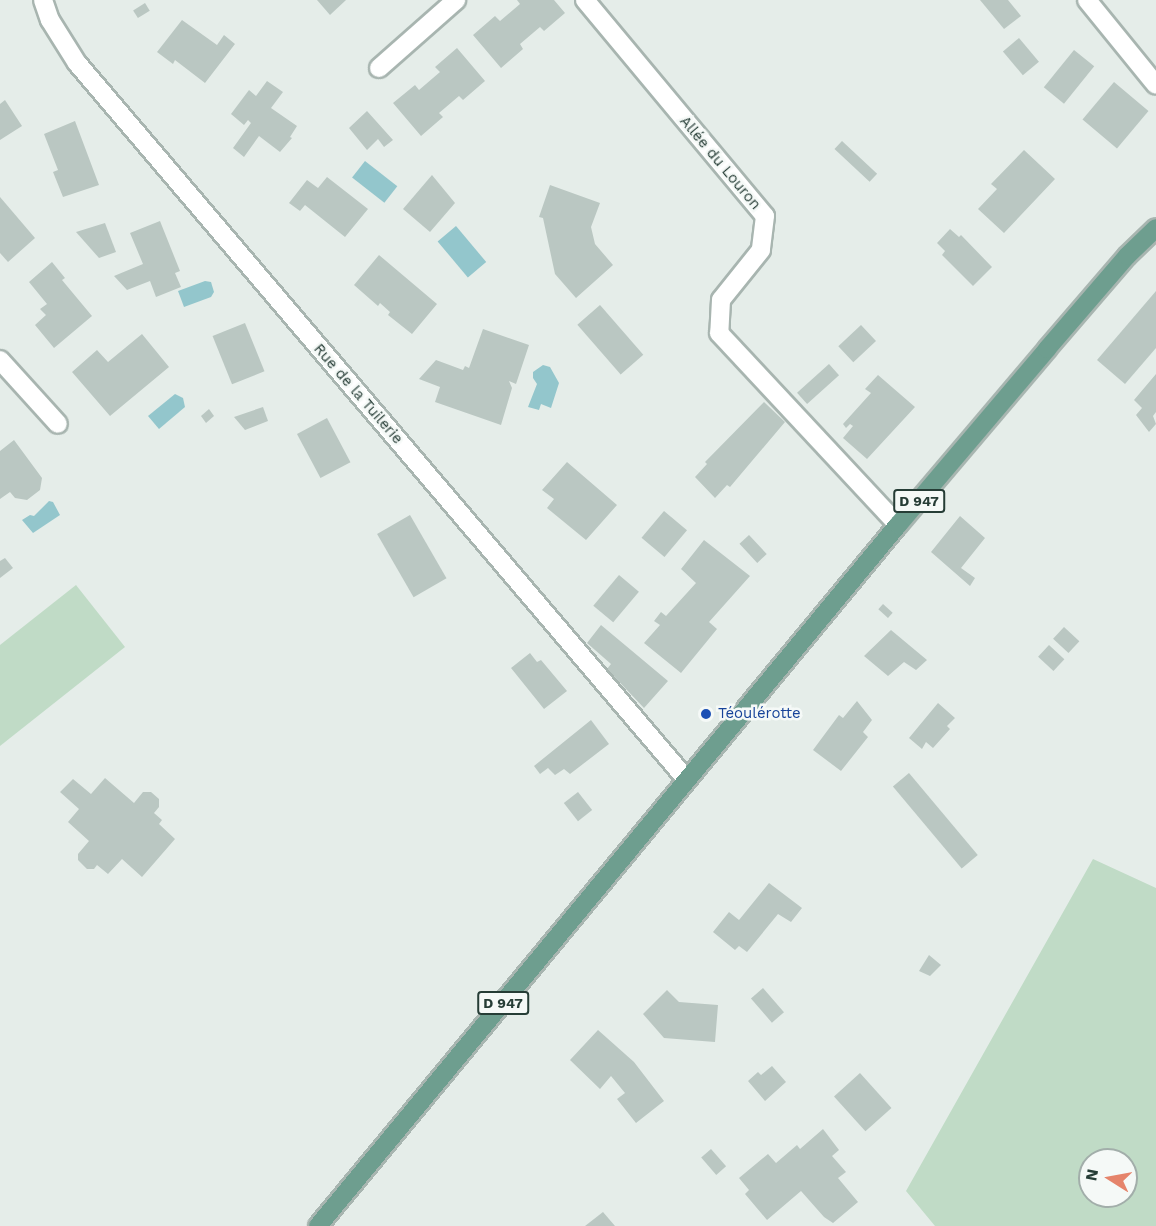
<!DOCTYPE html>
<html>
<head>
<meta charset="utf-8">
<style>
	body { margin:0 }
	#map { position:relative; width:1156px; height:1226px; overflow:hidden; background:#e5ede9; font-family:"Work Sans",sans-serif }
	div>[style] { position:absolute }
	.green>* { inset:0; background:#c0dbc6 }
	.water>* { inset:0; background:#93c6cc; transform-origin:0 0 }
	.building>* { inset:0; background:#bac7c2; transform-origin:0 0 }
	.roads { filter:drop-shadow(2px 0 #a8b5b0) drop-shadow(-2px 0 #a8b5b0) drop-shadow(0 2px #a8b5b0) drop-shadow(0 -2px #a8b5b0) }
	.minor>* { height:18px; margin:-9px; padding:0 9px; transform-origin:9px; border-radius:9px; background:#fff }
	.major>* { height:18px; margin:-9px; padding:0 9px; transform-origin:9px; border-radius:9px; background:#6e9e8f }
	.dots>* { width:16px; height:16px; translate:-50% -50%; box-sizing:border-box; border:3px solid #f5f9f7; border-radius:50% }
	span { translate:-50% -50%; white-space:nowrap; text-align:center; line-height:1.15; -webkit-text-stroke:5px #f5f9f7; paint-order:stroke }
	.shield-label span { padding:2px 4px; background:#f5f9f7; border:2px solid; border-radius:4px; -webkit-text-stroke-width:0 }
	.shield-label { font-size:14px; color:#263d36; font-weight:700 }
	.street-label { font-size:15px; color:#263d36 }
	.transit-label { font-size:15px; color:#164399 }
	.left { translate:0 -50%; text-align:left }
	.north { position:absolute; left:1078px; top:1148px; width:60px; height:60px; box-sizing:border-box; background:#f5f9f7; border:2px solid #a2aeaa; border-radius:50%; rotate:281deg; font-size:16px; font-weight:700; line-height:24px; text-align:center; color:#263d36 }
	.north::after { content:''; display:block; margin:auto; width:21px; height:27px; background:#e5846b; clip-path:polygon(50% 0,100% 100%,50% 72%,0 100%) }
</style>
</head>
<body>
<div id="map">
	<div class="green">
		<div style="clip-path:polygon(76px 585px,125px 647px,0 746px,0 645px)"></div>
		<div style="clip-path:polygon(evenodd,1093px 859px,1156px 888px,1156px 1226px,935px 1226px,906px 1191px,1093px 859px,1090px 1160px,1126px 1160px,1126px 1196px,1090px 1196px,1090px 1160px)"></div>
	</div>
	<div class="water">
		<div style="left:365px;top:161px;width:41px;height:21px;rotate:38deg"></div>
		<div style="left:456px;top:226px;width:47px;height:24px;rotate:50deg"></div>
		<div style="clip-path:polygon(205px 281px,211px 282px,214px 292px,211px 297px,184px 307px,178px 291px)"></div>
		<div style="clip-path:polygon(543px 365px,550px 367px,559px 383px,551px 408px,541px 404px,539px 410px,528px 407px,537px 384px,533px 378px,533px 372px)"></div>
		<div style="clip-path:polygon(175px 394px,183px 398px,185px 407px,159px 429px,148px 416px)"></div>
		<div style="clip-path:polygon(49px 501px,53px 502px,60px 515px,33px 533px,22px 520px,30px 515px,34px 516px)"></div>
	</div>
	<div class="building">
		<div style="clip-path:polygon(317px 0,346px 0,330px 15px)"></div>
		<div style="clip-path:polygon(517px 0,554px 0,565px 13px,544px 31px,540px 27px,520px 44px,523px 49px,501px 68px,473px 35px,495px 16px,500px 21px,520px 4px)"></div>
		<div style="clip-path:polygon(980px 0,1008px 0,1021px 16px,1004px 29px)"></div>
		<div style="left:145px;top:3px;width:9px;height:14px;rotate:58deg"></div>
		<div style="clip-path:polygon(182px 20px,217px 45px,224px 35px,235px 44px,205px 83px,175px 60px,173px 64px,157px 52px)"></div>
		<div style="left:1019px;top:38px;width:31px;height:21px;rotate:50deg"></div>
		<div style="clip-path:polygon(457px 48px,485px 81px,463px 100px,459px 96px,439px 113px,443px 117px,421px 136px,393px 103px,415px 85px,419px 90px,440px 72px,435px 67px)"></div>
		<div style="left:1074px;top:50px;width:26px;height:48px;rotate:39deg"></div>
		<div style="clip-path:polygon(267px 81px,283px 92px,271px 108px,297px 126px,290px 137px,292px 138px,280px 152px,259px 136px,244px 157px,233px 148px,251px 123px,248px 120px,244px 125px,231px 114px,249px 90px,256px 96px)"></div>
		<div style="left:1114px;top:82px;width:45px;height:49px;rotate:40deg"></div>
		<div style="clip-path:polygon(5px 100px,22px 126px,0 140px,0 104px)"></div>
		<div style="clip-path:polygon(367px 111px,393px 140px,384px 147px,378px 139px,367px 150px,349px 128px)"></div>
		<div style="clip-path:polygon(75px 121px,99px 185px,63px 197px,53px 172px,58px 170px,44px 134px)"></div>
		<div style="left:842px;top:141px;width:48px;height:11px;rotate:43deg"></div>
		<div style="clip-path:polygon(1024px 150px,1055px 179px,1004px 233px,978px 209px,997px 189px,991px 184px)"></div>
		<div style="clip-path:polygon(432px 175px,455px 203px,430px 232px,403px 209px)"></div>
		<div style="clip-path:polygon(327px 177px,368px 209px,345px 237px,305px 205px,300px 211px,289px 203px,307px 180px,318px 188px)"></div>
		<div style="clip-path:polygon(550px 185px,600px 203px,591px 227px,595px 244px,613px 265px,576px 298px,555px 274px,543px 218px,539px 217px)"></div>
		<div style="clip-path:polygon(0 197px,35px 238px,8px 262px,0 253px)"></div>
		<div style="clip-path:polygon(160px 221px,180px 271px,175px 273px,181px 287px,156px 297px,150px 281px,127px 290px,114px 276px,143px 264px,130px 233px)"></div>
		<div style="clip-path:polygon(105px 223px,116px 252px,99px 258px,76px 232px)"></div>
		<div style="clip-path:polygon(950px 229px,959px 237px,961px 235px,992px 267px,973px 286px,942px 255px,945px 251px,937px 243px)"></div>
		<div style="clip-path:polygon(379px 255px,437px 304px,412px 334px,388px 315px,390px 312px,380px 303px,378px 306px,354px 285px)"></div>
		<div style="clip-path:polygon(52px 262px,65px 278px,62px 280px,92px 316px,54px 348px,35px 325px,46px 315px,40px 309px,47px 304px,29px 282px)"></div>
		<div style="clip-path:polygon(1156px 291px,1156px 348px,1125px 384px,1097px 360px)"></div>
		<div style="left:600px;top:305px;width:66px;height:30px;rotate:49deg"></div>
		<div style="left:245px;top:323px;width:52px;height:35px;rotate:68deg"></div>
		<div style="left:861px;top:325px;width:22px;height:31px;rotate:47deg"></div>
		<div style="clip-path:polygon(483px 329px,529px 345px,516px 384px,509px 381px,512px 388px,501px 425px,435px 402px,440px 387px,419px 379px,436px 360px,463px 370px,465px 366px,469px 368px)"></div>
		<div style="clip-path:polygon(142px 334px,169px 367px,110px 416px,72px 372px,97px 350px,108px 362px)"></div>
		<div style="left:829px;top:364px;width:15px;height:43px;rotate:48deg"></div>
		<div style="clip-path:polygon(1156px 374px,1156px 412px,1153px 416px,1156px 424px,1149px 432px,1136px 415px,1142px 408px,1134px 400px)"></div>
		<div style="clip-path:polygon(878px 375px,915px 407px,867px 459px,843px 438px,853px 426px,850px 424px,846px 428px,843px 424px,871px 393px,865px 389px)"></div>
		<div style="clip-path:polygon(764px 402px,785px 422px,730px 487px,727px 485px,715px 498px,695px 477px,707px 464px,705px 462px)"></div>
		<div style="clip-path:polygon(263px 407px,268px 421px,245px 430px,234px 417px)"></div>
		<div style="clip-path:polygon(209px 409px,214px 416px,206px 423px,201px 416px)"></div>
		<div style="left:327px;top:418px;width:50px;height:34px;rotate:62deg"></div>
		<div style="clip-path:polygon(14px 440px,42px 478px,40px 490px,27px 500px,15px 498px,10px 492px,0 499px,0 451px)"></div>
		<div style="clip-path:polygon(567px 462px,617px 505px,586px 540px,547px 508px,554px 499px,542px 490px)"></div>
		<div style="left:664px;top:511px;width:30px;height:35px;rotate:40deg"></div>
		<div style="left:410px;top:515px;width:73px;height:38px;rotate:60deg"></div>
		<div style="clip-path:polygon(960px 516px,985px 538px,961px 568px,975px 578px,970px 586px,931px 552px)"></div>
		<div style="left:749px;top:535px;width:26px;height:13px;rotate:47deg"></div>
		<div style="clip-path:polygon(704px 540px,750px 576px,709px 622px,717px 629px,681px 673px,644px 643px,660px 625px,654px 621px,661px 612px,666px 616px,696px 583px,681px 569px)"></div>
		<div style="clip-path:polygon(5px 558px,13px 568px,0 578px,0 561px)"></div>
		<div style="left:619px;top:575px;width:26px;height:40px;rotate:40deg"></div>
		<div style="left:883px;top:604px;width:13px;height:7px;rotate:42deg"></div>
		<div style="clip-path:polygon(601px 625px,668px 681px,644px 708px,607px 669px,611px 664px,587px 643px)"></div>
		<div style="left:1064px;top:627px;width:21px;height:16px;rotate:43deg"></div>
		<div style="clip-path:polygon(891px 630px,927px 660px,916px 670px,904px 662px,888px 676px,864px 656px)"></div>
		<div style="left:1049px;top:645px;width:21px;height:16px;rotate:43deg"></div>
		<div style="clip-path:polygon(530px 653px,537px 662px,541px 660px,567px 691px,544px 709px,511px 668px)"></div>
		<div style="clip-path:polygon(857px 701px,872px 720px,863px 732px,868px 737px,841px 771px,813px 750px,839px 715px,843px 718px)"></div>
		<div style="clip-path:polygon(938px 703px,955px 718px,947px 726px,950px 729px,933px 748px,926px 742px,922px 749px,909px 738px)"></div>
		<div style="clip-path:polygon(591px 720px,609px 744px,570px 774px,564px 769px,555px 775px,548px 768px,540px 774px,534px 766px)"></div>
		<div style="left:909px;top:773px;width:107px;height:21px;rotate:50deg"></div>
		<div style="clip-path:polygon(105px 778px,134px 803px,143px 792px,151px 792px,159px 799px,159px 807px,154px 813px,162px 820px,159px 824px,175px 839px,142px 877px,122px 859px,108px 874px,97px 865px,94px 869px,87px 869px,78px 860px,78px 854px,89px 841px,68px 822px,79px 809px,60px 792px,73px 779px,91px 794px)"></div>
		<div style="left:578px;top:792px;width:23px;height:18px;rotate:52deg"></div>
		<div style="clip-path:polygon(769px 883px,802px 908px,791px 922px,778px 914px,747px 952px,739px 946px,735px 950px,713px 932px,729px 912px,739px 920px)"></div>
		<div style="clip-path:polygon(929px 955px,941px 965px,930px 976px,919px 971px)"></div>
		<div style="left:763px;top:988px;width:32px;height:16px;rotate:49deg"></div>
		<div style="clip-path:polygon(667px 990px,679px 1002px,718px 1005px,715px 1042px,664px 1038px,643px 1014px)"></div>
		<div style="clip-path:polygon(598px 1030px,634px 1062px,664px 1101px,636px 1123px,617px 1099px,625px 1093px,611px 1076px,600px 1089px,570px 1060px)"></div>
		<div style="clip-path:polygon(772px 1066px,786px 1082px,765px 1101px,748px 1081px,758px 1072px,761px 1075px)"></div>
		<div style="left:860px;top:1073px;width:47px;height:35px;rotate:48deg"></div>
		<div style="clip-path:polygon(823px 1129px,839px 1150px,832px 1156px,846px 1172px,838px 1178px,858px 1202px,833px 1223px,824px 1217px,801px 1191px,767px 1220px,745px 1194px,749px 1190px,739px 1178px,768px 1154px,776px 1163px,797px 1145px,800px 1149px)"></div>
		<div style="left:711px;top:1149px;width:23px;height:13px;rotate:49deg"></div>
		<div style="clip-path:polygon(603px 1212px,615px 1226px,585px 1226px)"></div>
	</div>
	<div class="roads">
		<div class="minor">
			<div style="left:43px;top:0;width:21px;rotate:71deg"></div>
			<div style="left:50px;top:20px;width:51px;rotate:57.9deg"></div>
			<div style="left:77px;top:63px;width:941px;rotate:49.61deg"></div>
			<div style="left:585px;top:0;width:281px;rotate:50.2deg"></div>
			<div style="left:765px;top:216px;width:34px;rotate:97deg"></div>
			<div style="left:761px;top:250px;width:64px;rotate:128.7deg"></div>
			<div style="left:721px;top:300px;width:33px;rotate:93deg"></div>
			<div style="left:719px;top:333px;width:262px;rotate:47deg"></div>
			<div style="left:1087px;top:0;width:109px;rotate:50.9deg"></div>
			<div style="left:379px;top:68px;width:103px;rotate:-41.4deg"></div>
			<div style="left:0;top:360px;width:86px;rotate:47.8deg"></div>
		</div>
		<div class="major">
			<div style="left:318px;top:1226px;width:910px;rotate:-50.4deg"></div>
			<div style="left:898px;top:525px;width:231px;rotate:-49.7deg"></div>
			<div style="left:1047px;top:349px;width:123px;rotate:-49.3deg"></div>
			<div style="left:1127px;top:256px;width:40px;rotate:-44deg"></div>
		</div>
	</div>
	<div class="dots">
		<div style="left:706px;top:714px;background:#1a4fb4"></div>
	</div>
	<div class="shield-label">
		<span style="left:919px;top:501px">D 947</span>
		<span style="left:503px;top:1003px">D 947</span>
	</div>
	<div class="street-label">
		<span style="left:720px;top:163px;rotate:50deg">Allée du Louron</span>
		<span style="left:358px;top:394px;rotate:49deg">Rue de la Tuilerie</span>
	</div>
	<div class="transit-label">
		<span class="left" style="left:718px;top:714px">Téoulérotte</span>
	</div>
	<div class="north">N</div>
</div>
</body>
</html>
